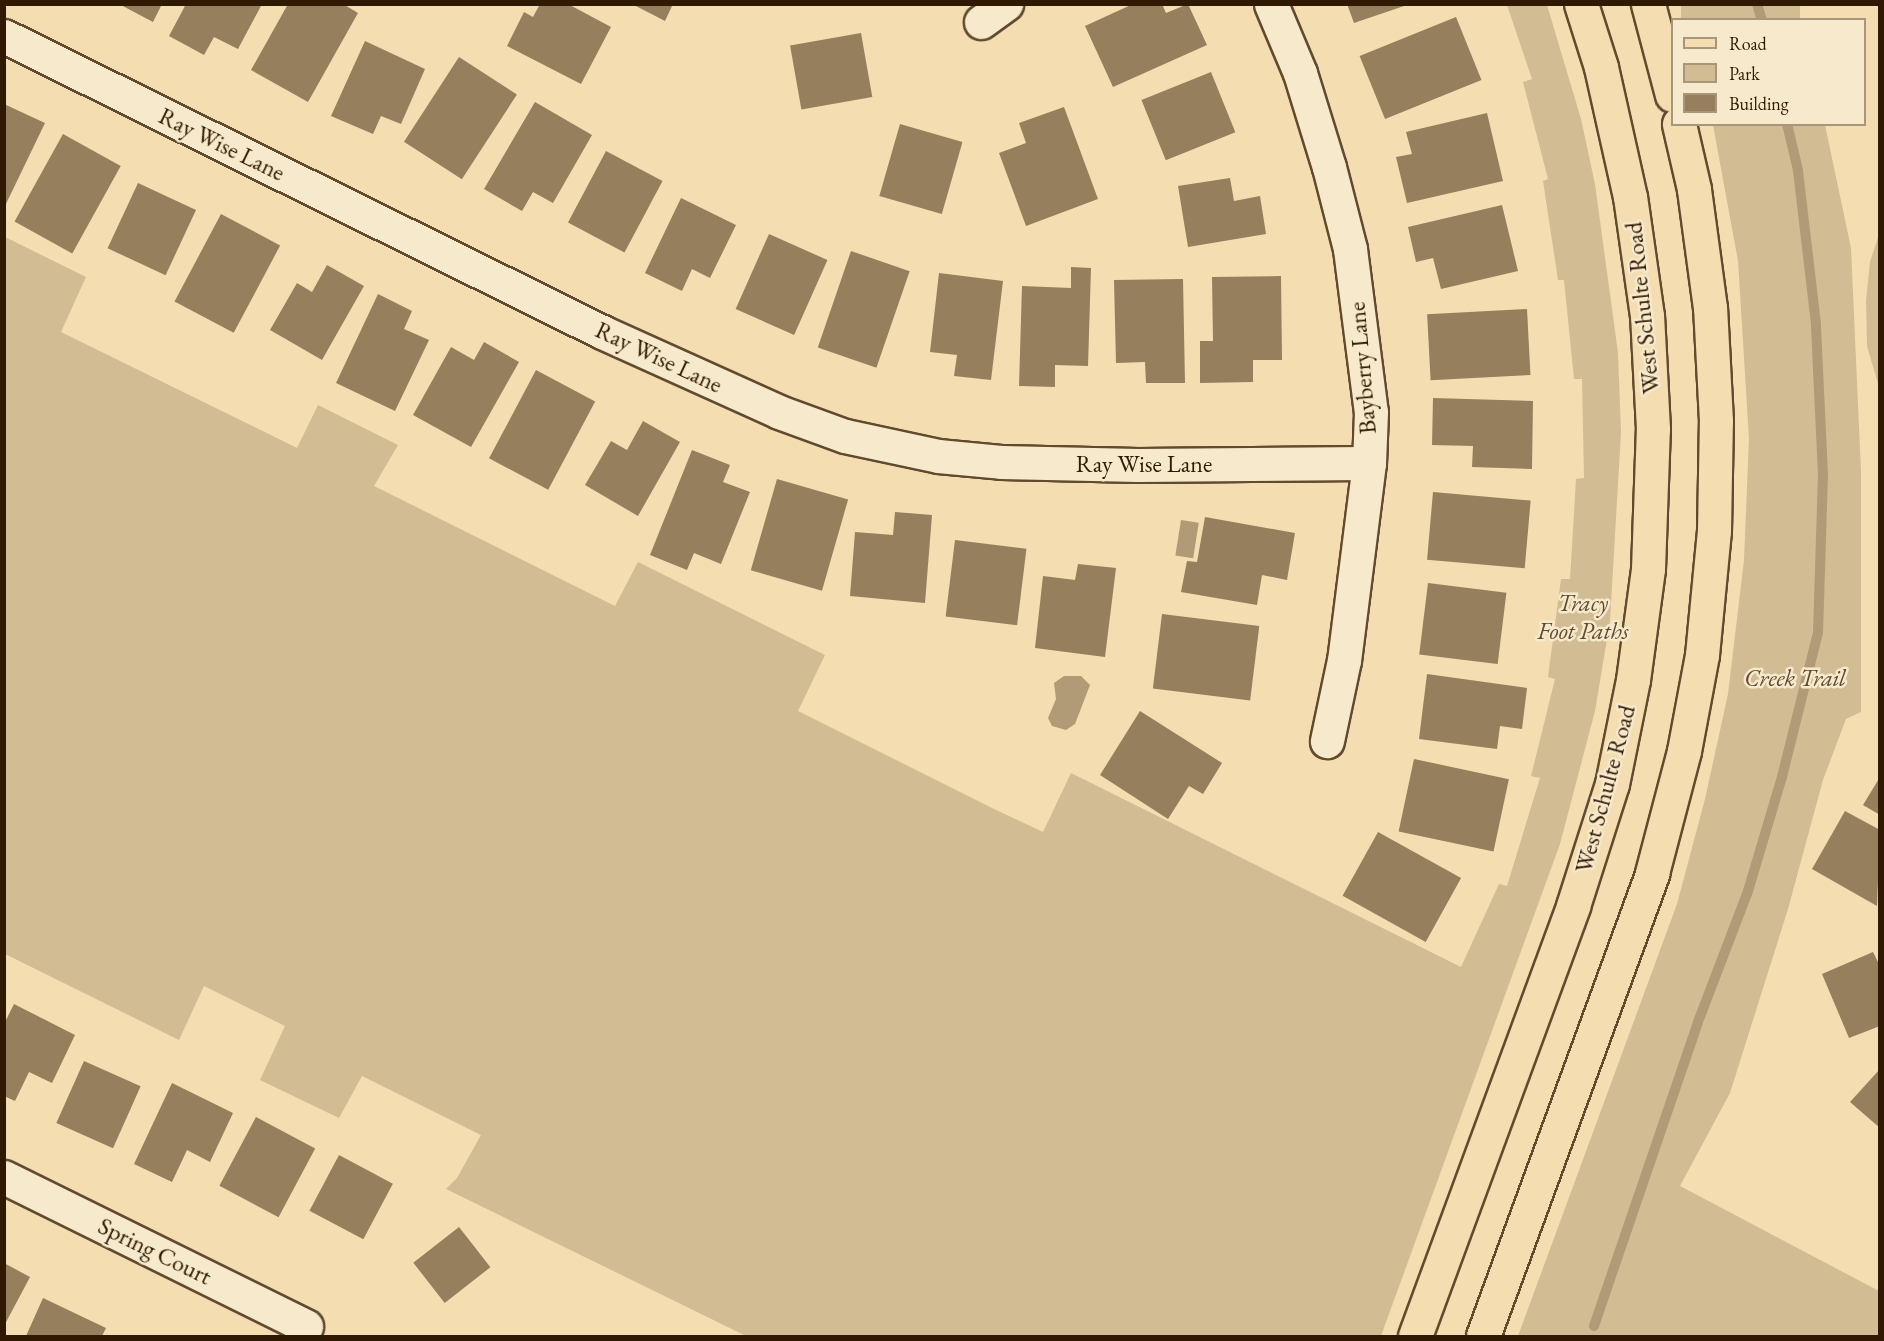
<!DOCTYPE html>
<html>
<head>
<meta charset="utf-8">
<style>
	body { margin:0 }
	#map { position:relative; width:1884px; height:1341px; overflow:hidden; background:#f3ddb1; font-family:"EB Garamond",serif }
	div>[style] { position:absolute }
	.green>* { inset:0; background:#d2bc93; transform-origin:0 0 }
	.water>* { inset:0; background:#b19a76; transform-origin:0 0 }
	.stream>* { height:10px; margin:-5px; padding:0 5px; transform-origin:5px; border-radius:5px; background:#b19a76 }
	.building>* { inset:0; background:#957f5d; transform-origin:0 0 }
	.roads { filter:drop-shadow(2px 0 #614a2e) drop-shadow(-2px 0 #614a2e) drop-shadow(0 2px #614a2e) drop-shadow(0 -2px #614a2e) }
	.minor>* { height:33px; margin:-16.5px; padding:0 16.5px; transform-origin:16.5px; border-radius:16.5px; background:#f7e9cc }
	.major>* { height:33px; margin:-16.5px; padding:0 16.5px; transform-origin:16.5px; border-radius:16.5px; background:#f3ddb1 }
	span { translate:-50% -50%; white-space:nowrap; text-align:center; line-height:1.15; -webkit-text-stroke:5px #f7e9cc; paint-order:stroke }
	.street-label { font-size:24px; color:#301902 }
	.park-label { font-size:24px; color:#614a2e; font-style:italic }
	.frame { position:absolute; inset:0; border:6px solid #301902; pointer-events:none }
	.legend { position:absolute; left:1671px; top:18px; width:195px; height:108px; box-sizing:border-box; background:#f7e9cc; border:2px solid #a7967b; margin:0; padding:8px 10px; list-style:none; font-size:18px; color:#301902 }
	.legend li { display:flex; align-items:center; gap:12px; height:30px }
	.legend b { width:30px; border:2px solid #a7967b }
</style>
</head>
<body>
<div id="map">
	<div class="green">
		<div style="clip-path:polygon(1507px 5px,1547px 5px,1581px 119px,1595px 184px,1618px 353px,1621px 432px,1610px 621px,1595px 711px,1560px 844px,1381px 1336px,746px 1336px,446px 1189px,457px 1178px,481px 1135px,362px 1076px,339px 1118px,260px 1080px,285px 1026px,204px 986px,179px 1040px,5px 954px,5px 237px,86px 277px,61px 332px,297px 448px,318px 405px,398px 445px,374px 486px,615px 606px,638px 562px,825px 655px,798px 711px,994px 809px,1043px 832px,1071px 773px,1461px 967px,1499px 884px,1507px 886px,1540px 778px,1531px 776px,1555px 679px,1548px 677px,1561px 579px,1570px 579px,1576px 479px,1584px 478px,1582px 379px,1574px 379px,1564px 280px,1558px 280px,1543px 181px,1548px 179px,1523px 82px,1532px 79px)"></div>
		<div style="left:1681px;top:5px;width:119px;height:15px"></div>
		<div style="clip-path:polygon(1713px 125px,1825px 125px,1851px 248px,1861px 471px,1861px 712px,1846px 719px,1823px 780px,1788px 909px,1730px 1093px,1680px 1186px,1879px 1291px,1879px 1336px,1518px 1336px,1677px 904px,1705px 799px,1728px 694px,1744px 560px,1749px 439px,1738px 261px)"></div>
		<div style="clip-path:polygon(1879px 234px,1879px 387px,1867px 346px,1866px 301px,1870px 262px)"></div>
	</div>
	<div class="water">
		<div style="left:1181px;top:520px;width:18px;height:36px;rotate:9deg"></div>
		<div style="clip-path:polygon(1064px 676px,1081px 676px,1090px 685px,1075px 724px,1066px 730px,1052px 726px,1048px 718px,1056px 699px,1054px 683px)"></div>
	</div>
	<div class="stream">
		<div style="left:1757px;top:4px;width:17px;rotate:73deg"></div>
		<div style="left:1594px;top:1326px;width:321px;rotate:-71.1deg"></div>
		<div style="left:1698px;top:1022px;width:140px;rotate:-69.1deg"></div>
		<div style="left:1748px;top:891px;width:119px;rotate:-73.4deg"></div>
		<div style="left:1782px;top:777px;width:148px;rotate:-76deg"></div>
		<div style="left:1818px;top:633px;width:158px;rotate:-88.2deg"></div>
		<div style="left:1823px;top:475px;width:151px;rotate:-92.7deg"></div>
		<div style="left:1816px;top:324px;width:155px;rotate:-96.7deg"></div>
		<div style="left:1798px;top:170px;width:47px;rotate:-103.4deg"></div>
	</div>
	<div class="building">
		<div style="clip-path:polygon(119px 4px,162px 4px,153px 22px)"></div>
		<div style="clip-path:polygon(186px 4px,262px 4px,238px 49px,214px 37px,204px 55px,169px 36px)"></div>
		<div style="clip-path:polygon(288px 4px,343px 4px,358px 13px,308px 102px,251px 70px)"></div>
		<div style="clip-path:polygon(540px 4px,568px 4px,611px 27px,581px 84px,507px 46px,524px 12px,533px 17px)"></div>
		<div style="clip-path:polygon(632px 4px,673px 4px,665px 21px)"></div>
		<div style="clip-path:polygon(1133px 4px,1162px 4px,1166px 13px,1188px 4px,1207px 45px,1113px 87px,1085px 26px)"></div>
		<div style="clip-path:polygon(1347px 4px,1407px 4px,1407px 5px,1354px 23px)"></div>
		<div style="left:1456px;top:17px;width:68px;height:104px;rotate:68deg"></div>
		<div style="left:861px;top:33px;width:65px;height:72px;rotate:80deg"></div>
		<div style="clip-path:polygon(365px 41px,425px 69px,401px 124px,381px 116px,373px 134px,331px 116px)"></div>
		<div style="left:459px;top:57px;width:69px;height:101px;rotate:33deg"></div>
		<div style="left:1211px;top:72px;width:65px;height:75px;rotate:68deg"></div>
		<div style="clip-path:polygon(535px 102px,592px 135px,553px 203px,533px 192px,522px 211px,484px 189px)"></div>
		<div style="clip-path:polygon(4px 104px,45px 123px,4px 208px)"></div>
		<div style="clip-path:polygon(1064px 107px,1098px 199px,1026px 226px,999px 153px,1026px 143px,1019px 123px)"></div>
		<div style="clip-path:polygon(1487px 113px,1503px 181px,1407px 203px,1396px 157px,1412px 154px,1406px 132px)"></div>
		<div style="left:900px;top:124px;width:65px;height:75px;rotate:16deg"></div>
		<div style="left:63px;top:134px;width:66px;height:100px;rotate:29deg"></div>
		<div style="left:606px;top:151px;width:64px;height:81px;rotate:28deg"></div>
		<div style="clip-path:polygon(1230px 178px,1234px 201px,1260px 196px,1266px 234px,1188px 247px,1178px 186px)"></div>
		<div style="left:138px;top:183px;width:64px;height:72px;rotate:25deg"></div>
		<div style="clip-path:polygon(681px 198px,736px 225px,710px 278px,692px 269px,682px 291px,645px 273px)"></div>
		<div style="clip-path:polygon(1502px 205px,1518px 271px,1441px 289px,1433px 258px,1416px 262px,1408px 227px)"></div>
		<div style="left:221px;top:214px;width:67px;height:99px;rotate:28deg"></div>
		<div style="left:769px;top:234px;width:64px;height:82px;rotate:24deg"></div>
		<div style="left:851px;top:251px;width:62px;height:102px;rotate:19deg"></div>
		<div style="clip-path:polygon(327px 265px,364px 286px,322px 360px,270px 330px,297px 283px,312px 292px)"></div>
		<div style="clip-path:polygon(1071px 267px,1091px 268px,1088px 366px,1055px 365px,1055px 387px,1019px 386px,1022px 286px,1071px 288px)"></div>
		<div style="clip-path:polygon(939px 273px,1003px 281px,991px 380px,954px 376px,957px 355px,930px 352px)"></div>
		<div style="clip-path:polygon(1281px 276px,1282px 360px,1253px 360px,1253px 382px,1200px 383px,1200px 341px,1213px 341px,1212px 277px)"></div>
		<div style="clip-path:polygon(1183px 279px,1185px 383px,1146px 383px,1145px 362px,1116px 363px,1114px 280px)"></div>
		<div style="clip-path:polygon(378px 294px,412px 311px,404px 329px,429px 340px,395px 411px,336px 383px)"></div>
		<div style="left:1527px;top:309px;width:66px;height:100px;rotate:87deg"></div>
		<div style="clip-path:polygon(484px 342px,519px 362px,471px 447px,413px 415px,451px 347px,474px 360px)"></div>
		<div style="left:536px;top:370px;width:67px;height:100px;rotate:28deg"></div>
		<div style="clip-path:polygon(1433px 398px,1533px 401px,1532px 469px,1472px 467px,1473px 446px,1432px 445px)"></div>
		<div style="clip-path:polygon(643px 421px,680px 442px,638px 516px,585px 485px,611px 441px,627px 450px)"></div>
		<div style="clip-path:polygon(692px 450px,730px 465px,723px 482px,750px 492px,721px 564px,694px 553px,687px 570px,650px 555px)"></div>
		<div style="left:777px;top:479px;width:74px;height:95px;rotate:16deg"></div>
		<div style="left:1433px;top:492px;width:98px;height:68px;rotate:5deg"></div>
		<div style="clip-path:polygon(895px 512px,932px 515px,925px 603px,850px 596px,855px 532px,893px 535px)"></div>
		<div style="clip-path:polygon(1205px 517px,1295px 533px,1287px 580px,1262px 575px,1257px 605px,1181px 592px,1187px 561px,1197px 562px)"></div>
		<div style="left:955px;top:540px;width:72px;height:77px;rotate:7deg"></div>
		<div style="clip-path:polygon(1078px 564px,1116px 568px,1105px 657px,1035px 648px,1043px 576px,1075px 580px)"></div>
		<div style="left:1428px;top:583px;width:79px;height:72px;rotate:7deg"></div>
		<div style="left:1162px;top:614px;width:98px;height:75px;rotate:7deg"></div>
		<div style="clip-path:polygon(1427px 674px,1527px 688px,1522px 729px,1500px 726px,1497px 749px,1419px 739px)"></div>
		<div style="clip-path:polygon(1140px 711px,1222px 763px,1203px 794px,1189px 786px,1168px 819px,1100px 775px)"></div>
		<div style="left:1414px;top:759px;width:97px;height:74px;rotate:12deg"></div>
		<div style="clip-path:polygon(1880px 777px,1880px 815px,1863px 805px)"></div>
		<div style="clip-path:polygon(1845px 811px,1880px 830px,1877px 906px,1812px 869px)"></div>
		<div style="left:1378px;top:832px;width:95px;height:73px;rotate:29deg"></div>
		<div style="clip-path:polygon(1873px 952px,1880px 966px,1880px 1026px,1849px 1038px,1822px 974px)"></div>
		<div style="clip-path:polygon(14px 1004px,75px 1035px,52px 1083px,29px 1072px,15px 1101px,4px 1096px,4px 1024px)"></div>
		<div style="left:84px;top:1061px;width:62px;height:68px;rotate:24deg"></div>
		<div style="clip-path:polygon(1880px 1069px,1880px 1128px,1850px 1102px)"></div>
		<div style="clip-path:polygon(172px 1083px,233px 1113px,210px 1162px,187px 1150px,172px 1182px,134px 1164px)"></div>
		<div style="left:256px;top:1117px;width:67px;height:78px;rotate:28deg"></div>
		<div style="left:339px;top:1155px;width:61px;height:63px;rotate:28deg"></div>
		<div style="left:459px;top:1227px;width:51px;height:58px;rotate:52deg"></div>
		<div style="clip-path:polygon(4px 1263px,30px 1277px,4px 1326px)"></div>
		<div style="clip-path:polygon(43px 1298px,106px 1328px,102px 1336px,26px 1336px)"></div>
	</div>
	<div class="roads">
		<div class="minor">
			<div style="left:1271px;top:4px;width:75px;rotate:67.2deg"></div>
			<div style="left:1300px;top:73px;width:98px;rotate:72.9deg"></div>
			<div style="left:1329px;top:167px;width:85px;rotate:75.6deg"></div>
			<div style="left:1350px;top:249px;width:164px;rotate:82.7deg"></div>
			<div style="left:1371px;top:412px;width:51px;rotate:92.2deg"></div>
			<div style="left:1369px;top:463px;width:199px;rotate:97.2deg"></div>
			<div style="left:1344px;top:660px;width:83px;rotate:101.9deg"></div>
			<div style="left:981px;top:22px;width:31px;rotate:-36deg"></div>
			<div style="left:4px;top:36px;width:667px;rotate:26.33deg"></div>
			<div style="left:602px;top:332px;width:194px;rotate:24.3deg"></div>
			<div style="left:779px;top:412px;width:70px;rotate:20deg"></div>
			<div style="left:845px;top:436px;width:95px;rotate:12.1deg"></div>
			<div style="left:938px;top:456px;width:63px;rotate:5.4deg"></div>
			<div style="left:1001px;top:462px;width:137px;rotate:1.3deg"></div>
			<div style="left:1138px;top:465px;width:231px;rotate:-0.5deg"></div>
			<div style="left:4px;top:1177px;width:337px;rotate:26.3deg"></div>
		</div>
		<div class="major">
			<div style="left:1648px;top:4px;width:94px;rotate:75.2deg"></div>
			<div style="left:1415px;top:1336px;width:458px;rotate:-69.8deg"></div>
			<div style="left:1573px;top:906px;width:128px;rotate:-72.3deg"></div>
			<div style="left:1612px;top:784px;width:106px;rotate:-78.6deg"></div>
			<div style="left:1633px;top:680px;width:112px;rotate:-82.3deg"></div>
			<div style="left:1648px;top:569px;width:140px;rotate:-88deg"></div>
			<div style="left:1653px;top:429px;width:113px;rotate:-93deg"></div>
			<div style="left:1647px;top:316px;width:120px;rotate:-98.1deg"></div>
			<div style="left:1630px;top:197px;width:133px;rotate:-102.6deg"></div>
			<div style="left:1601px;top:67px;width:66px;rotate:-107.6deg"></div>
			<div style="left:1483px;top:1336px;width:493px;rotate:-69.9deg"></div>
			<div style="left:1652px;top:873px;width:126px;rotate:-75.3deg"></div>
			<div style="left:1684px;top:751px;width:98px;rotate:-79.4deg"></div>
			<div style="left:1702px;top:655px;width:125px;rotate:-84.5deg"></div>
			<div style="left:1714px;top:531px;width:110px;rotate:-89deg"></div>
			<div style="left:1716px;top:421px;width:113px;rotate:-93deg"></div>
			<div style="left:1710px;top:308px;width:120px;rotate:-97.7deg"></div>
			<div style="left:1694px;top:189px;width:67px;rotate:-103deg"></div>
		</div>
	</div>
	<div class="street-label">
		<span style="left:222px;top:144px;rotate:26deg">Ray Wise Lane</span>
		<span style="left:1642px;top:308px;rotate:-96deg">West Schulte Road</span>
		<span style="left:659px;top:357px;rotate:25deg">Ray Wise Lane</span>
		<span style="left:1362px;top:368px;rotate:-95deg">Bayberry Lane</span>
		<span style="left:1144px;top:464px">Ray Wise Lane</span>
		<span style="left:1605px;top:789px;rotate:-75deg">West Schulte Road</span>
		<span style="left:155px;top:1251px;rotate:26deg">Spring Court</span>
	</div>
	<div class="park-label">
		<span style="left:1583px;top:617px">Tracy<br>Foot Paths</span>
		<span style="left:1795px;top:678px">Creek Trail</span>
	</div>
	<div class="frame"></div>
	<ul class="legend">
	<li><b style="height:8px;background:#f3ddb1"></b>Road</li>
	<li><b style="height:16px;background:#d2bc93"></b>Park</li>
	<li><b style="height:16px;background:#957f5d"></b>Building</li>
	</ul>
</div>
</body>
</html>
